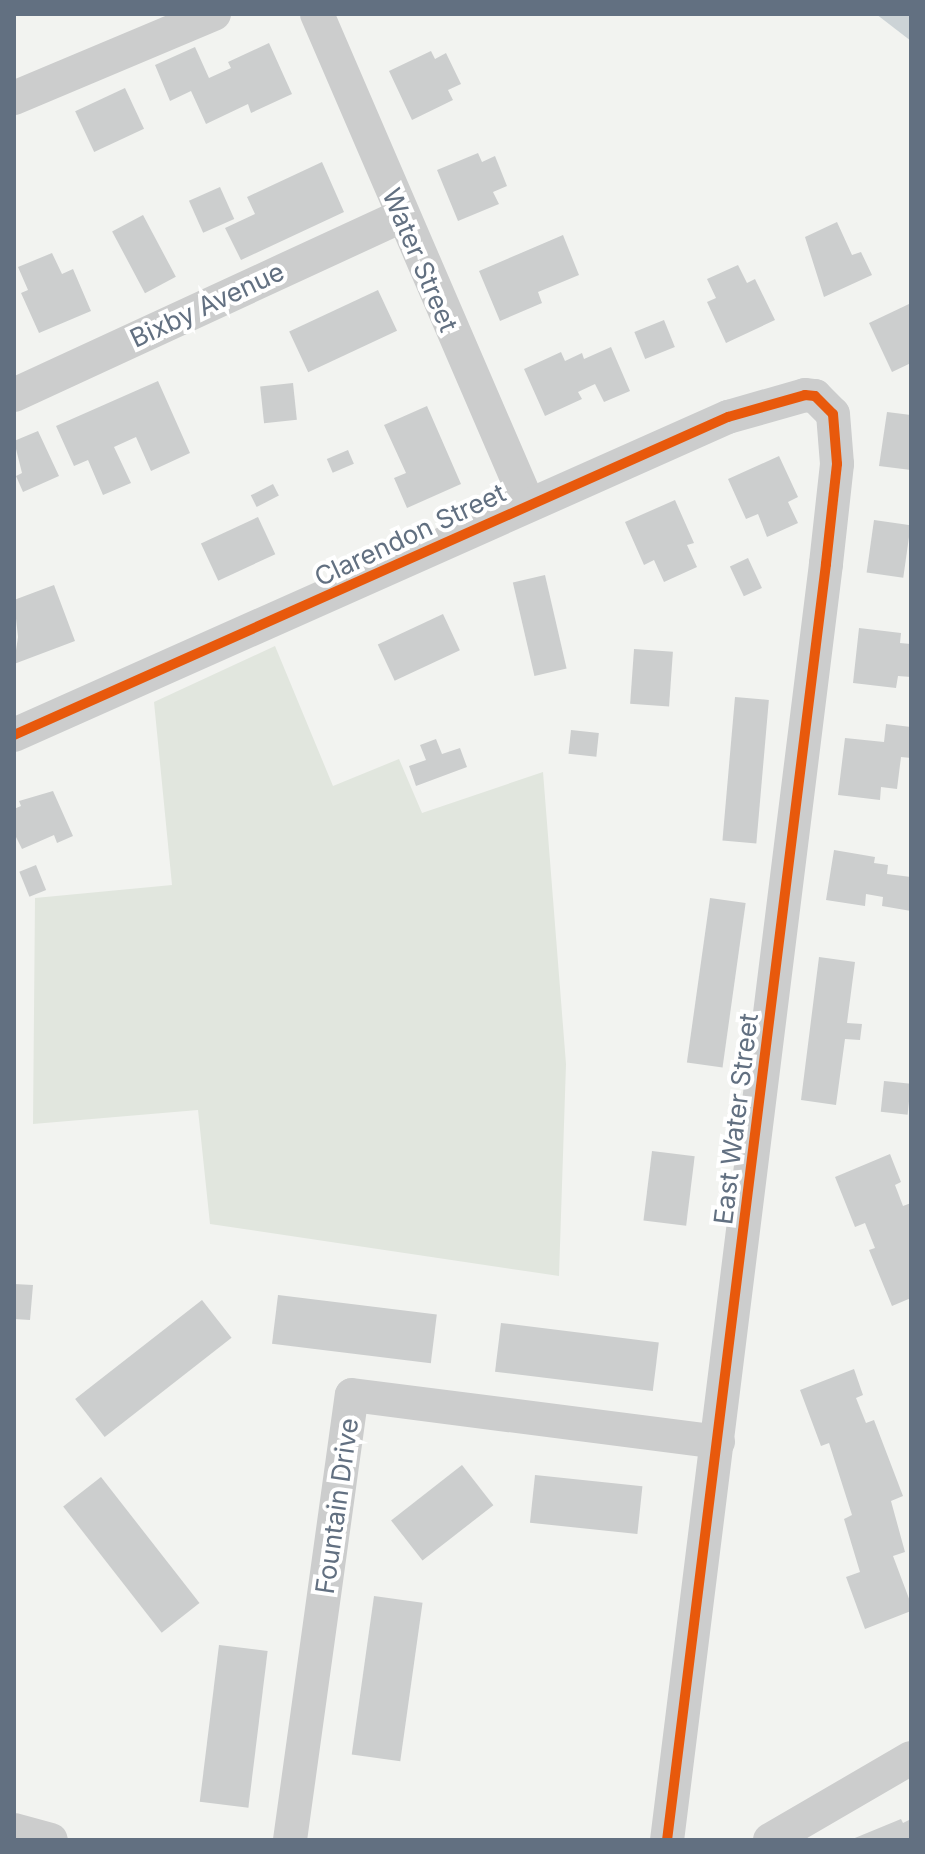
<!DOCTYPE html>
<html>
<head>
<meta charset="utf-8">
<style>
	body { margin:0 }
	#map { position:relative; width:925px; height:1854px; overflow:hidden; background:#f2f3f0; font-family:Inter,sans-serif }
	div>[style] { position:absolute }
	.green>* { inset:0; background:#e1e6de }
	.water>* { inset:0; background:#ccd3d6 }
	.building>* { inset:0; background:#cccece; transform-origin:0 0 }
	.minor>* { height:34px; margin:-17px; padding:0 17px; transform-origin:17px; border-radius:17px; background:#cccdcd }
	.cycleway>* { height:10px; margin:-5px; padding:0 5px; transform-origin:5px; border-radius:5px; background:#e8590c }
	span { translate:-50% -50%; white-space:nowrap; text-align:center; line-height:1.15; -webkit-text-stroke:8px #fff; paint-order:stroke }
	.street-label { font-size:26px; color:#627081 }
	.frame { position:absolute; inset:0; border:16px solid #627081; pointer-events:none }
</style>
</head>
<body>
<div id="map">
	<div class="green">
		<div style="clip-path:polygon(275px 646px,333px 786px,399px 759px,422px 813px,543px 772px,566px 1064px,559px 1276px,210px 1224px,198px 1110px,33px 1124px,35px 898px,172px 885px,154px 702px)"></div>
	</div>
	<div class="water">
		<div style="clip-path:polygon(876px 14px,911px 14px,911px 41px)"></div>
	</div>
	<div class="building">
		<div style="clip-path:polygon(269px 43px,292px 94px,251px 113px,248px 104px,206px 124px,191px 91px,170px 101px,155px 65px,195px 47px,209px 78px,231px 68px,228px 62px)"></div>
		<div style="clip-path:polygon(431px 51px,435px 59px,446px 53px,461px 84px,448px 90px,453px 100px,412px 120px,389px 71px)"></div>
		<div style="left:125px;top:88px;width:45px;height:55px;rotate:65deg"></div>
		<div style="clip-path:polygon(478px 153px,482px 162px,495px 156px,507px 186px,493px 192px,499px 204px,458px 221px,437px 170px)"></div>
		<div style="clip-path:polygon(322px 162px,344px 212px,241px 260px,225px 228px,255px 214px,247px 197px)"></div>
		<div style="left:220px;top:187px;width:35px;height:34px;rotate:66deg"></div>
		<div style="left:143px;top:215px;width:70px;height:35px;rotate:62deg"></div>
		<div style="clip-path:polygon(837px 222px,852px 255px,861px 252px,872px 275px,824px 297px,805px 237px)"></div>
		<div style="clip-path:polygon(563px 235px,579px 275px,538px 292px,542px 303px,500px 321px,479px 271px)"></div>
		<div style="clip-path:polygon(52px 253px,62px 274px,73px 269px,91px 311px,39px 333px,21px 293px,28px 290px,18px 267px)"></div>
		<div style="clip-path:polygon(738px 265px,747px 283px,755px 279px,775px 320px,726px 343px,707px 302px,716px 298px,707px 279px)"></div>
		<div style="left:378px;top:290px;width:45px;height:98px;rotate:65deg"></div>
		<div style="clip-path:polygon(909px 304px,911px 363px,892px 372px,869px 323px)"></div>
		<div style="left:664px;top:320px;width:29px;height:32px;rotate:68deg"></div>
		<div style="clip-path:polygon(611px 347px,630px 391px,604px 402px,595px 384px,578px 392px,582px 399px,545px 416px,524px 369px,561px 352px,565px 361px,582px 353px,584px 359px)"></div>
		<div style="clip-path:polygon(158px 381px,190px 453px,151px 471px,136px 437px,114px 447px,131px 483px,103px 495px,88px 460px,74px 466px,56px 426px)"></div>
		<div style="left:293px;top:383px;width:37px;height:33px;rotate:84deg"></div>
		<div style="clip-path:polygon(427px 406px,461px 484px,407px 508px,394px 478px,406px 473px,384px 425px)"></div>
		<div style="clip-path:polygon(887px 412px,911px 415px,911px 470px,879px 466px)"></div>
		<div style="clip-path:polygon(38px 431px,59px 476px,23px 492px,16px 476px,22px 473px,14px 441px)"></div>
		<div style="left:348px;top:450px;width:15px;height:23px;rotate:67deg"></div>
		<div style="clip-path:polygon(779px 456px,798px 497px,788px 502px,798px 523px,767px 537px,758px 514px,746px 519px,728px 479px)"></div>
		<div style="left:273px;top:484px;width:13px;height:25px;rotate:63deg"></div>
		<div style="clip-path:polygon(675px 500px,694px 543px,687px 545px,697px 567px,664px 582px,654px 560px,644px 565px,625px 522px)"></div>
		<div style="left:258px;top:517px;width:41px;height:63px;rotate:65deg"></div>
		<div style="left:874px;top:520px;width:37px;height:53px;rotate:8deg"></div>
		<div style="left:748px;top:558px;width:33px;height:20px;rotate:65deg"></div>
		<div style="left:545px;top:575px;width:96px;height:33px;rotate:77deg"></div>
		<div style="clip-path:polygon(54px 585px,75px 641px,14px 664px,18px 637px,14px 600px)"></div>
		<div style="left:443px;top:614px;width:40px;height:72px;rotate:65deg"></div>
		<div style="clip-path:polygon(859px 628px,901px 633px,900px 643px,911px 644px,911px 677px,898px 676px,896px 688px,853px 683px)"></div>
		<div style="left:634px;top:649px;width:39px;height:55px;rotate:4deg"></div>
		<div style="left:735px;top:697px;width:34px;height:144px;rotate:5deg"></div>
		<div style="clip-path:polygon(886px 724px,911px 727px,911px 758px,901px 757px,897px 789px,881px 787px,880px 800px,838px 795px,845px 738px,884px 742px)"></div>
		<div style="left:571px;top:730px;width:28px;height:24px;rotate:6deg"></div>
		<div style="clip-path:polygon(436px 739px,442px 754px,460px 748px,467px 767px,416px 786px,409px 766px,426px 760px,420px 745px)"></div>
		<div style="clip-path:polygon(53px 791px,73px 836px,57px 843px,54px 835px,22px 849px,14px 833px,14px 809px,21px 806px,19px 801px)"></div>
		<div style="clip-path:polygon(834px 850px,875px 857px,874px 863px,888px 865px,887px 874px,911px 877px,911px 911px,882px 906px,883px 897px,866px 894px,865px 906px,826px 900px)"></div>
		<div style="left:36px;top:865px;width:27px;height:18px;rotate:68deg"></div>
		<div style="left:710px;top:898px;width:36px;height:166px;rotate:8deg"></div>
		<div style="clip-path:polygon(819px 957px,855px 962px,847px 1023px,862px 1024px,860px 1040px,845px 1039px,836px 1105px,801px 1100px)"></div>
		<div style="left:884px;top:1081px;width:27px;height:31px;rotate:6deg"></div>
		<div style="left:652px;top:1151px;width:43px;height:70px;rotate:7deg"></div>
		<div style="clip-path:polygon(890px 1154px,901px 1182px,895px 1185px,903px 1206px,911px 1203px,911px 1298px,892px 1306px,869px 1250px,875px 1248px,865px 1223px,855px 1227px,835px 1177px)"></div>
		<div style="clip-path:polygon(14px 1284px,33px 1285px,30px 1320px,14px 1319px)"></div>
		<div style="left:278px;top:1295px;width:160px;height:49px;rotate:7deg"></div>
		<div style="left:202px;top:1300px;width:48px;height:161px;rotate:52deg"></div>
		<div style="left:501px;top:1323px;width:159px;height:49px;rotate:7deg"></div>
		<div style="clip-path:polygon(854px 1369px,863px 1395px,856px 1398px,866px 1423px,874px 1420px,903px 1496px,891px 1501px,905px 1552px,893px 1556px,911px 1604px,911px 1611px,865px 1629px,846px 1577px,860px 1572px,844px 1519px,852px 1515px,829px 1443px,821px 1446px,800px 1390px)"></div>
		<div style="left:462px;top:1465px;width:51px;height:90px;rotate:52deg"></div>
		<div style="left:535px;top:1475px;width:108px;height:48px;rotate:6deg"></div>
		<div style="left:101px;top:1477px;width:160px;height:48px;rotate:52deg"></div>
		<div style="left:374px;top:1596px;width:49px;height:160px;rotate:8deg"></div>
		<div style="left:219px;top:1645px;width:49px;height:158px;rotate:7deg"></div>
		<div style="clip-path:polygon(901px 1819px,903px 1823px,911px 1819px,911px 1840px,850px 1840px)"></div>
	</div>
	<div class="minor">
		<div style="left:317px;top:14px;width:533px;rotate:66.7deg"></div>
		<div style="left:14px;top:98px;width:217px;rotate:-22.8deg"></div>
		<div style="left:14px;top:395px;width:426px;rotate:-24.8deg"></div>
		<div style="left:14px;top:735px;width:782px;rotate:-24.01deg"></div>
		<div style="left:728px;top:417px;width:80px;rotate:-15.9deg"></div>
		<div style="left:805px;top:395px;width:10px;rotate:6deg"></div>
		<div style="left:815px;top:396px;width:25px;rotate:45deg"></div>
		<div style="left:833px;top:414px;width:50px;rotate:85.4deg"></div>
		<div style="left:837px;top:464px;width:101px;rotate:96.3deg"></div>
		<div style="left:826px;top:564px;width:1286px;rotate:97.1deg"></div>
		<div style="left:14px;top:1830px;width:38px;rotate:15deg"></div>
		<div style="left:290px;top:1840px;width:449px;rotate:-82.1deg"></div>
		<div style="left:352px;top:1395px;width:369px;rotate:7.3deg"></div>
		<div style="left:770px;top:1840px;width:163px;rotate:-30.2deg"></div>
	</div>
	<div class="cycleway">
		<div style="left:14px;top:735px;width:782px;rotate:-24.01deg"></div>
		<div style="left:728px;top:417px;width:80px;rotate:-15.9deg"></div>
		<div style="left:805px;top:395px;width:10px;rotate:6deg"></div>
		<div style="left:815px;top:396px;width:25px;rotate:45deg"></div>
		<div style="left:833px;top:414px;width:50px;rotate:85.4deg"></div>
		<div style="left:837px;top:464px;width:101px;rotate:96.3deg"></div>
		<div style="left:826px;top:564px;width:1286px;rotate:97.1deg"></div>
	</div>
	<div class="street-label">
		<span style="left:420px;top:260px;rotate:67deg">Water Street</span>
		<span style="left:207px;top:305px;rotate:-25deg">Bixby Avenue</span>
		<span style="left:410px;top:535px;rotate:-25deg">Clarendon Street</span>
		<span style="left:736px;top:1119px;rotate:-83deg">East Water Street</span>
		<span style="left:337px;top:1506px;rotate:-82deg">Fountain Drive</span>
	</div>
	<div class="frame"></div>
</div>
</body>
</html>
